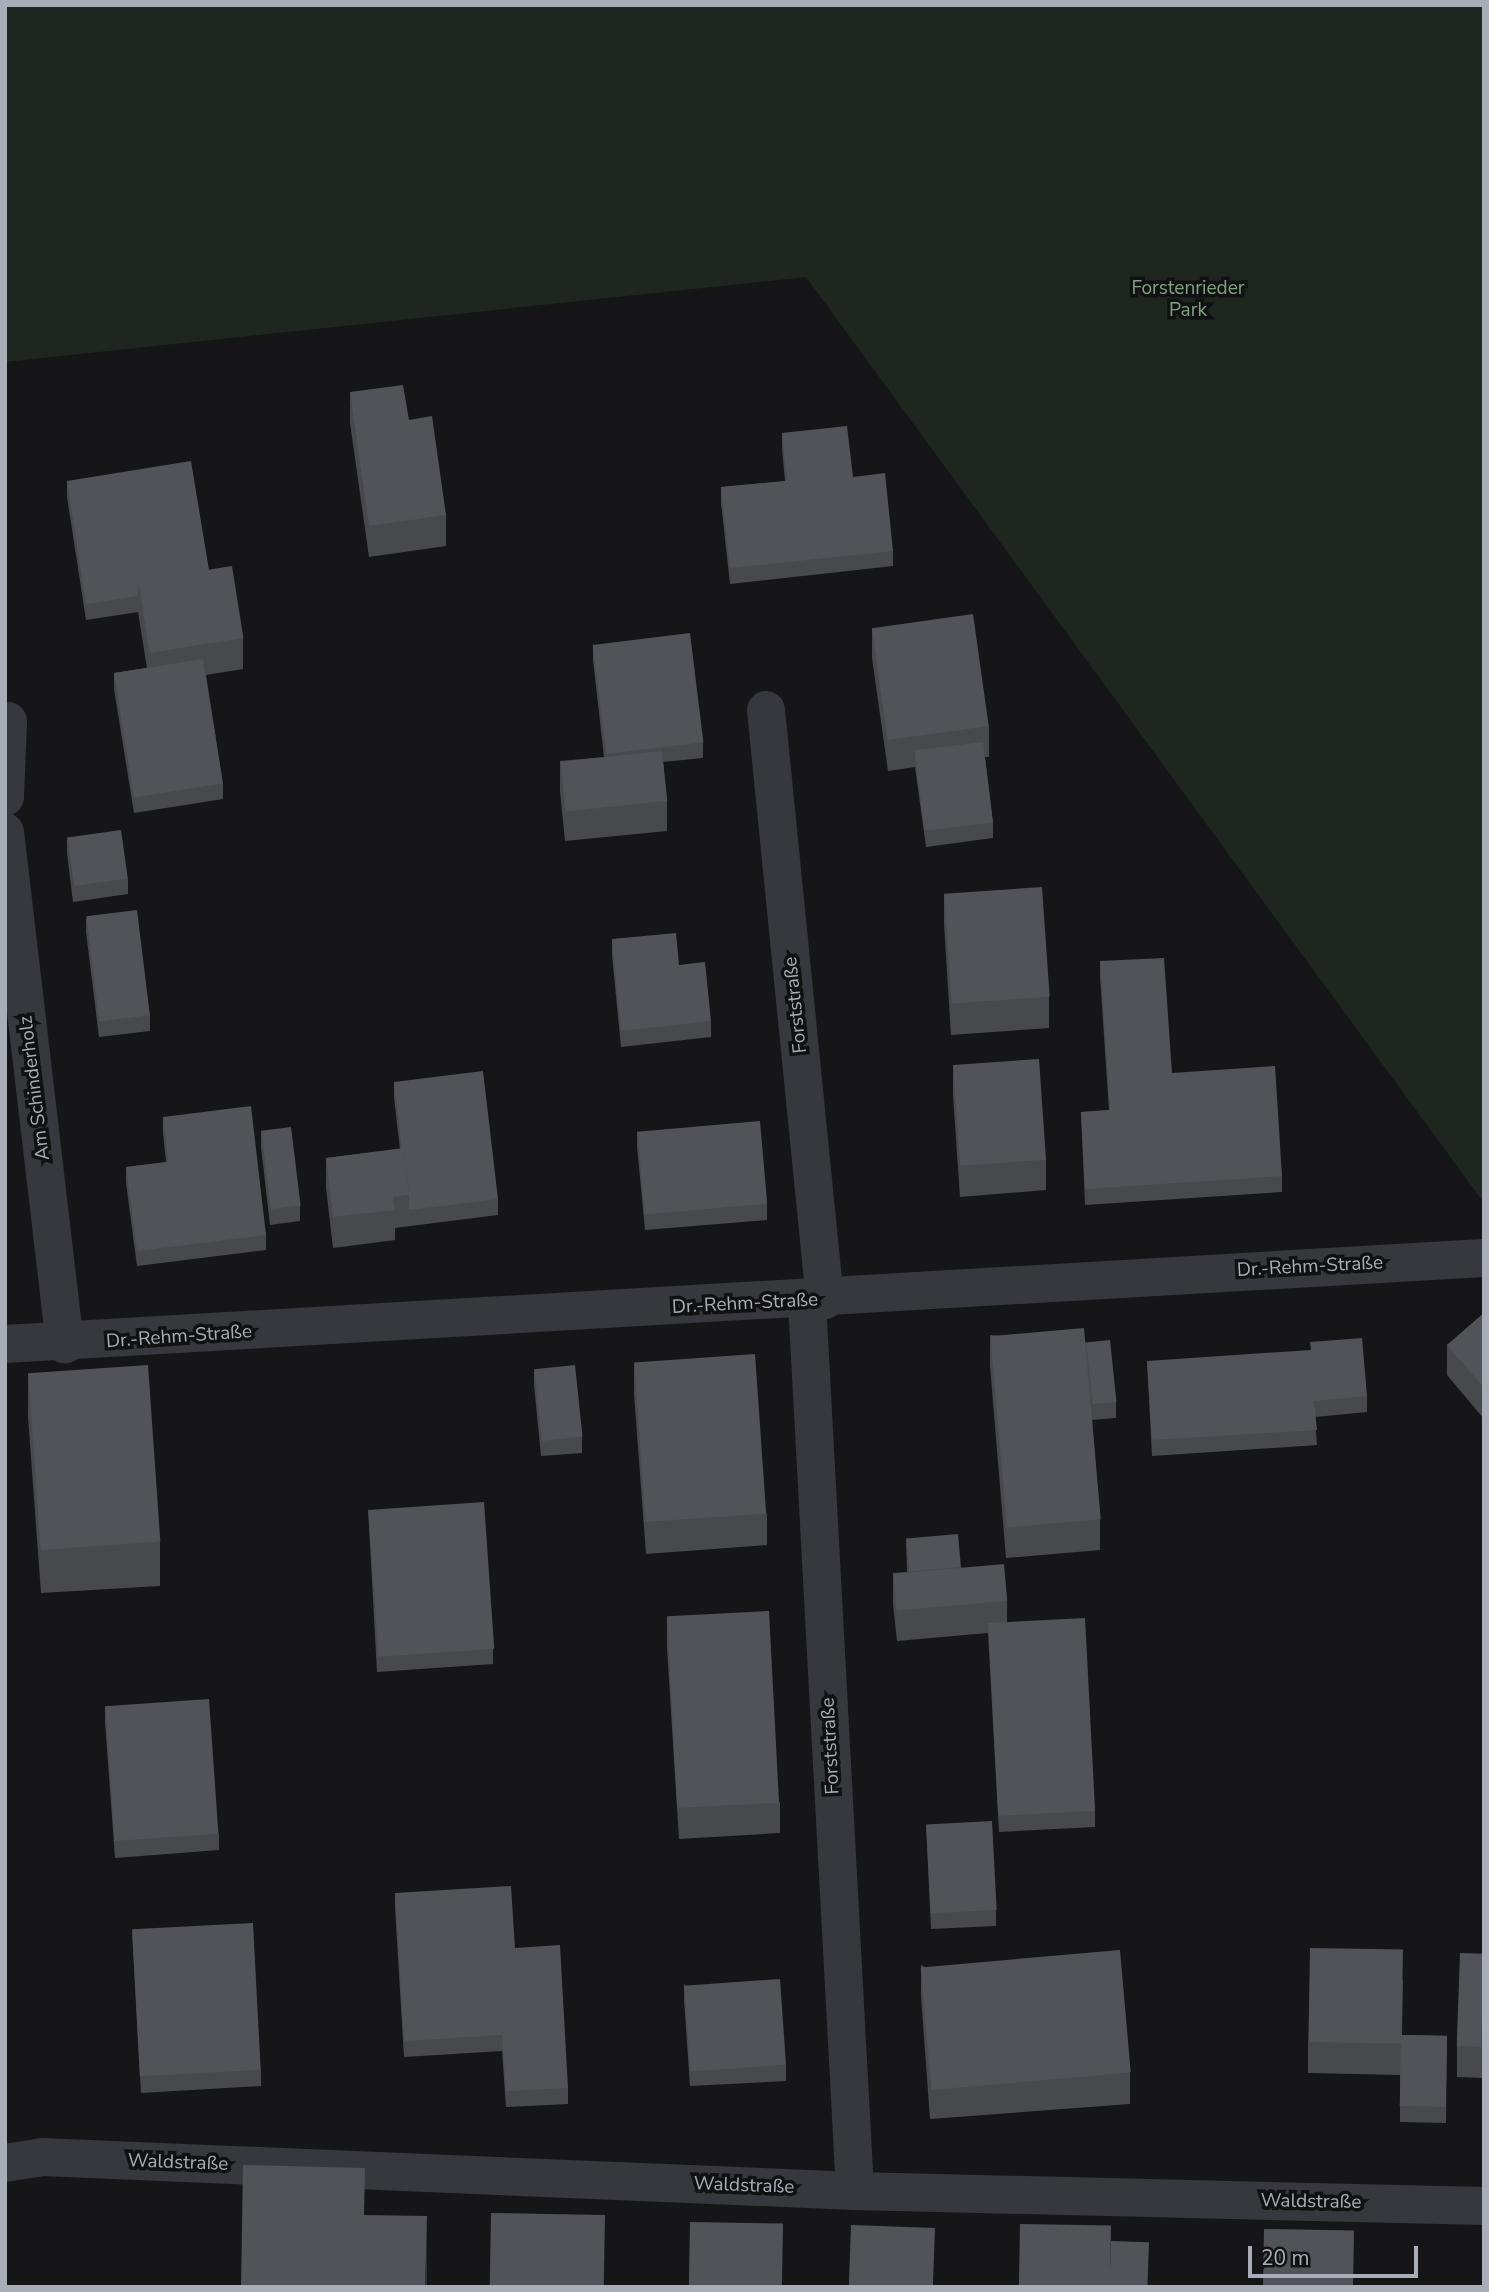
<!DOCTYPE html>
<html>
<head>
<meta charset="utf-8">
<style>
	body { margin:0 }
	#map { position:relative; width:1489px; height:2292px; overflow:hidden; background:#161618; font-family:"Nunito Sans",sans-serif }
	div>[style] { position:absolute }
	.green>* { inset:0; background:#1e261f }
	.street>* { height:38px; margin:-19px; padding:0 19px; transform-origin:19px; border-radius:19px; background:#37383d }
	.wall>* { inset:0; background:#47494d }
	.shaded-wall>* { inset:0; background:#2f3033 }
	.building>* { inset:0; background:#525359; transform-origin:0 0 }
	span { translate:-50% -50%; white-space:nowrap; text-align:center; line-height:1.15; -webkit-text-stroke:7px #111113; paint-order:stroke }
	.park-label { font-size:19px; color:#7fa381 }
	.street-label { font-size:19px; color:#a8adb8 }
	.frame { position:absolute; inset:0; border:7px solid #a8adb8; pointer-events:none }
	.scale { position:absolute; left:1248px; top:2246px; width:170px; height:32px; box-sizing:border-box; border:4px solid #a8adb8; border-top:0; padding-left:9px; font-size:21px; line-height:24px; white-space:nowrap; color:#a8adb8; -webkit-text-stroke:5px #111113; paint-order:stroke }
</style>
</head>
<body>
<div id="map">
	<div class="green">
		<div style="clip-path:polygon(5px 5px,1484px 5px,1484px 1203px,806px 277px,5px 362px)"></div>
	</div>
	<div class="street">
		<div style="left:766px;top:710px;width:593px;rotate:84.29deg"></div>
		<div style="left:5px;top:797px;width:76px;rotate:-87.7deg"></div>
		<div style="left:5px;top:832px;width:516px;rotate:83.32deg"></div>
		<div style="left:807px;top:1301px;width:891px;rotate:86.91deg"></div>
		<div style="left:5px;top:1344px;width:1481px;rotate:-3.33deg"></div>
		<div style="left:5px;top:2163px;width:37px;rotate:-9deg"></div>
		<div style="left:42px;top:2157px;width:814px;rotate:2.39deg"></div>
		<div style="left:855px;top:2191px;width:629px;rotate:1.37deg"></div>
	</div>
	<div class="wall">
		<div style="clip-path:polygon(350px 392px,409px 420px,446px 515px,446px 546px,369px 557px,350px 423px)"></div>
		<div style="clip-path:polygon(782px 433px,853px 477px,893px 551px,893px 566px,730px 584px,721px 503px,721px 487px,785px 481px,782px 449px)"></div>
		<div style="clip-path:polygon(67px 481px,209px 570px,243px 638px,243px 669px,206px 675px,223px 783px,223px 799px,134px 813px,114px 689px,114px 673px,147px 668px,138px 612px,86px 620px,67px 497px)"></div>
		<div style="clip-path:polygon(872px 628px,989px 726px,989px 757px,985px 757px,993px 822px,993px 838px,926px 847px,915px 767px,888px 771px,872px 658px)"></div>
		<div style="clip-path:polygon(593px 644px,703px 742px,703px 758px,663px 762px,667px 801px,667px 831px,565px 841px,560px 791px,560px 761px,604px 757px,593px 660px)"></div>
		<div style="clip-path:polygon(67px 837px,128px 878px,128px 894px,73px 902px,67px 853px)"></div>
		<div style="clip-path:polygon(944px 893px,1049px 997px,1049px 1028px,951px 1035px,944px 924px)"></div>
		<div style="clip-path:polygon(86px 917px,150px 1015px,150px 1031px,99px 1037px,86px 932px)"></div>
		<div style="clip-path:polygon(612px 939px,679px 965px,711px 1021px,711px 1037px,621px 1047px,612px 955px)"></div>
		<div style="clip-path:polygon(1100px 961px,1172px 1073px,1282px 1176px,1282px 1192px,1085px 1205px,1081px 1112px,1109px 1110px,1100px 977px)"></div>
		<div style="clip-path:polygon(953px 1065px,1046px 1160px,1046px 1190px,960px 1197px,953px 1095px)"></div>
		<div style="clip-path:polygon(394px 1082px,498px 1199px,498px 1215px,395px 1228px,395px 1240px,333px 1248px,326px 1188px,326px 1158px,400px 1149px,394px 1098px)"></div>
		<div style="clip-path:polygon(163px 1117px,266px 1235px,266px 1250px,137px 1266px,126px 1183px,126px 1167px,166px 1162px,163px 1133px)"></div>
		<div style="clip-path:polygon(261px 1131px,300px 1205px,300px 1221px,270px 1225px,261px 1147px)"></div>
		<div style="clip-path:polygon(637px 1131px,767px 1204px,767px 1220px,645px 1230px,637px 1147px)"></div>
		<div style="clip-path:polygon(1484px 1313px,1484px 1419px,1447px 1375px,1447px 1345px)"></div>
		<div style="clip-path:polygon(990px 1335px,1086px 1342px,1116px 1402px,1116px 1418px,1092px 1420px,1100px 1519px,1100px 1550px,1006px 1558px,990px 1366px)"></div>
		<div style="clip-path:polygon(1147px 1361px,1367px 1396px,1367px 1412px,1315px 1417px,1317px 1445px,1152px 1456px)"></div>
		<div style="clip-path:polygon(634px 1363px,767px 1514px,767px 1545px,646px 1554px,634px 1394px)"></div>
		<div style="clip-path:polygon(534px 1369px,582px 1437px,582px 1453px,541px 1456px,534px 1385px)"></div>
		<div style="clip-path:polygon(28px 1373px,160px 1542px,160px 1586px,41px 1593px,28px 1417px)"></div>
		<div style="clip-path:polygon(368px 1509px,493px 1649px,493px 1664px,377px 1672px)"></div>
		<div style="clip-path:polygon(906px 1539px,961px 1567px,1007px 1601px,1007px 1622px,1095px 1811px,1095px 1827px,999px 1832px,988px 1633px,897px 1641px,893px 1604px,893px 1573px,907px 1572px)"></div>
		<div style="clip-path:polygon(667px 1617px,780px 1803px,780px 1833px,679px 1839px,667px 1648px)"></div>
		<div style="clip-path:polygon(105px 1706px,219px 1834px,219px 1850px,115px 1858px,105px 1722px)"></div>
		<div style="clip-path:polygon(926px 1824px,996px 1910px,996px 1926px,931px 1929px)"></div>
		<div style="clip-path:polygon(395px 1893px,515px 1948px,568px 2088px,568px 2104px,506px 2107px,502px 2051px,404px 2057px,395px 1908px)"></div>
		<div style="clip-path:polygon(132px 1931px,261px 2070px,261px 2086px,141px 2093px)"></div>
		<div style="clip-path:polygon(1484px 1954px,1484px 2078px,1457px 2077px,1457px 2046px)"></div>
		<div style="clip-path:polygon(921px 1965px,1130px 2073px,1130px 2104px,930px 2119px,921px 1996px)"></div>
		<div style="clip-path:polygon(1403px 1980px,1402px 2035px,1447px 2036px,1446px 2123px,1400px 2122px,1400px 2075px,1308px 2073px,1308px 2042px)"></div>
		<div style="clip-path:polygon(684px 1984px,786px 2065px,786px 2081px,690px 2086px,684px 2000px)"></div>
	</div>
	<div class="shaded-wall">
		<div style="clip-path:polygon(427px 2216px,427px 2287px,425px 2287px)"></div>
	</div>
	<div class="building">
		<div style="clip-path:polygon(403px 385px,409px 420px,432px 416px,446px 515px,369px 526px,350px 392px)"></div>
		<div style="clip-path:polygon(847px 426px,853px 477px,885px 473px,893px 551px,730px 568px,721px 487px,787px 481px,782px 433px)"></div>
		<div style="clip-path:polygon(191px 461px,209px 570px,138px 581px,138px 596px,86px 604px,67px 481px)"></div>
		<div style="left:232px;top:566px;width:73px;height:95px;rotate:81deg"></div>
		<div style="left:973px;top:614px;width:113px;height:102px;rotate:82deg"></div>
		<div style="left:690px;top:633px;width:110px;height:98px;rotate:83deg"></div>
		<div style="left:203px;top:659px;width:126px;height:90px;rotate:81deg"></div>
		<div style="left:983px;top:742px;width:81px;height:69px;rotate:83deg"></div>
		<div style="left:662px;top:751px;width:50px;height:102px;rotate:84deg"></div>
		<div style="left:121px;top:830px;width:49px;height:54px;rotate:82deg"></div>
		<div style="left:1042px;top:887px;width:110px;height:98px;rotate:86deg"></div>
		<div style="left:137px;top:910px;width:106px;height:51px;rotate:83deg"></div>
		<div style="clip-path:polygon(676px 933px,679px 965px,705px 962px,711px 1021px,621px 1031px,612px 939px)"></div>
		<div style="clip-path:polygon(1164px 958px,1172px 1073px,1275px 1066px,1282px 1176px,1085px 1189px,1081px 1112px,1110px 1110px,1100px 961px)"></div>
		<div style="left:1039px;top:1059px;width:101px;height:86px;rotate:86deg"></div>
		<div style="clip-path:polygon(483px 1071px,498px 1199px,409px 1210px,409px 1195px,404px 1148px,402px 1149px,394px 1082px)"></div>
		<div style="clip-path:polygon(251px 1106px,266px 1235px,137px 1251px,126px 1167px,168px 1162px,163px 1117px)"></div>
		<div style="left:760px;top:1121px;width:83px;height:123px;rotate:85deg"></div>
		<div style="left:291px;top:1127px;width:79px;height:30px;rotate:83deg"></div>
		<div style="clip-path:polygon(404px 1148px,409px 1195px,393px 1197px,395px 1210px,333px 1217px,326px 1158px)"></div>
		<div style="clip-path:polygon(1484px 1313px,1484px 1388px,1447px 1345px)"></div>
		<div style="left:1084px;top:1328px;width:192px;height:94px;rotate:85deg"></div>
		<div style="clip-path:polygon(1362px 1338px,1367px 1396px,1314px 1401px,1317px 1430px,1152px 1440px,1147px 1361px,1311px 1350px,1310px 1342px)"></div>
		<div style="left:1110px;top:1340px;width:62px;height:24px;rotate:84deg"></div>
		<div style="left:755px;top:1354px;width:160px;height:121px;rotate:86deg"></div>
		<div style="left:148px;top:1365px;width:177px;height:120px;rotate:86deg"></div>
		<div style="left:575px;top:1365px;width:72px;height:41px;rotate:84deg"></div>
		<div style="left:484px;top:1502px;width:147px;height:116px;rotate:86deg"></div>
		<div style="left:958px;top:1534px;width:33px;height:52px;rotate:85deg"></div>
		<div style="left:1004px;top:1564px;width:37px;height:111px;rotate:85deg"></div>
		<div style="left:769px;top:1611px;width:192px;height:102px;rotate:87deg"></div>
		<div style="left:1085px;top:1618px;width:193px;height:97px;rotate:87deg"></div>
		<div style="left:209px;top:1699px;width:135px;height:104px;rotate:86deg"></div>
		<div style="left:992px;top:1821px;width:89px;height:66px;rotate:87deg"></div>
		<div style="clip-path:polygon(511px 1886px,515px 1948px,560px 1945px,568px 2088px,506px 2091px,502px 2035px,404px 2041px,395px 1893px)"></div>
		<div style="left:253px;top:1923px;width:147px;height:121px;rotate:87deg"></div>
		<div style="left:1310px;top:1948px;width:93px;height:94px;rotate:1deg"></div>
		<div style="left:1120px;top:1950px;width:123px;height:200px;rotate:85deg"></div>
		<div style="left:1460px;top:1953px;width:24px;height:93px;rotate:2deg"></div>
		<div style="left:780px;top:1979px;width:86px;height:96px;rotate:86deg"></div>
		<div style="left:1401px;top:2035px;width:46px;height:71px;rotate:1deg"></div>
		<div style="clip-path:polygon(243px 2165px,365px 2168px,364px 2215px,427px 2216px,425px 2287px,241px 2287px)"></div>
		<div style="left:491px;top:2213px;width:114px;height:74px;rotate:1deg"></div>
		<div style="left:690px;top:2222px;width:93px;height:65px;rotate:1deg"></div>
		<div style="left:1020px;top:2224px;width:91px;height:63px;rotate:1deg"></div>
		<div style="left:851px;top:2225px;width:84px;height:62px;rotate:2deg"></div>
		<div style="left:1264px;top:2229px;width:90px;height:58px;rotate:1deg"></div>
		<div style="left:1111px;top:2241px;width:38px;height:46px;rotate:2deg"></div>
	</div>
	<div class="park-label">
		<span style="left:1188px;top:300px">Forstenrieder<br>Park</span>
	</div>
	<div class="street-label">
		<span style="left:796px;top:1005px;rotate:-96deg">Forststraße</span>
		<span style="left:35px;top:1088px;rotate:-97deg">Am Schinderholz</span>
		<span style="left:1310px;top:1267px;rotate:-3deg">Dr.-Rehm-Straße</span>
		<span style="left:745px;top:1304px;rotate:-3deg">Dr.-Rehm-Straße</span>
		<span style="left:179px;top:1337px;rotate:-4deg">Dr.-Rehm-Straße</span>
		<span style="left:831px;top:1746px;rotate:-93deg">Forststraße</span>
		<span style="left:178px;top:2163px;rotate:2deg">Waldstraße</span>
		<span style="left:744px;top:2186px;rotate:2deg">Waldstraße</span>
		<span style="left:1311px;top:2202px;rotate:1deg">Waldstraße</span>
	</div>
	<div class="frame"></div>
	<div class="scale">20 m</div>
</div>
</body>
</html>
